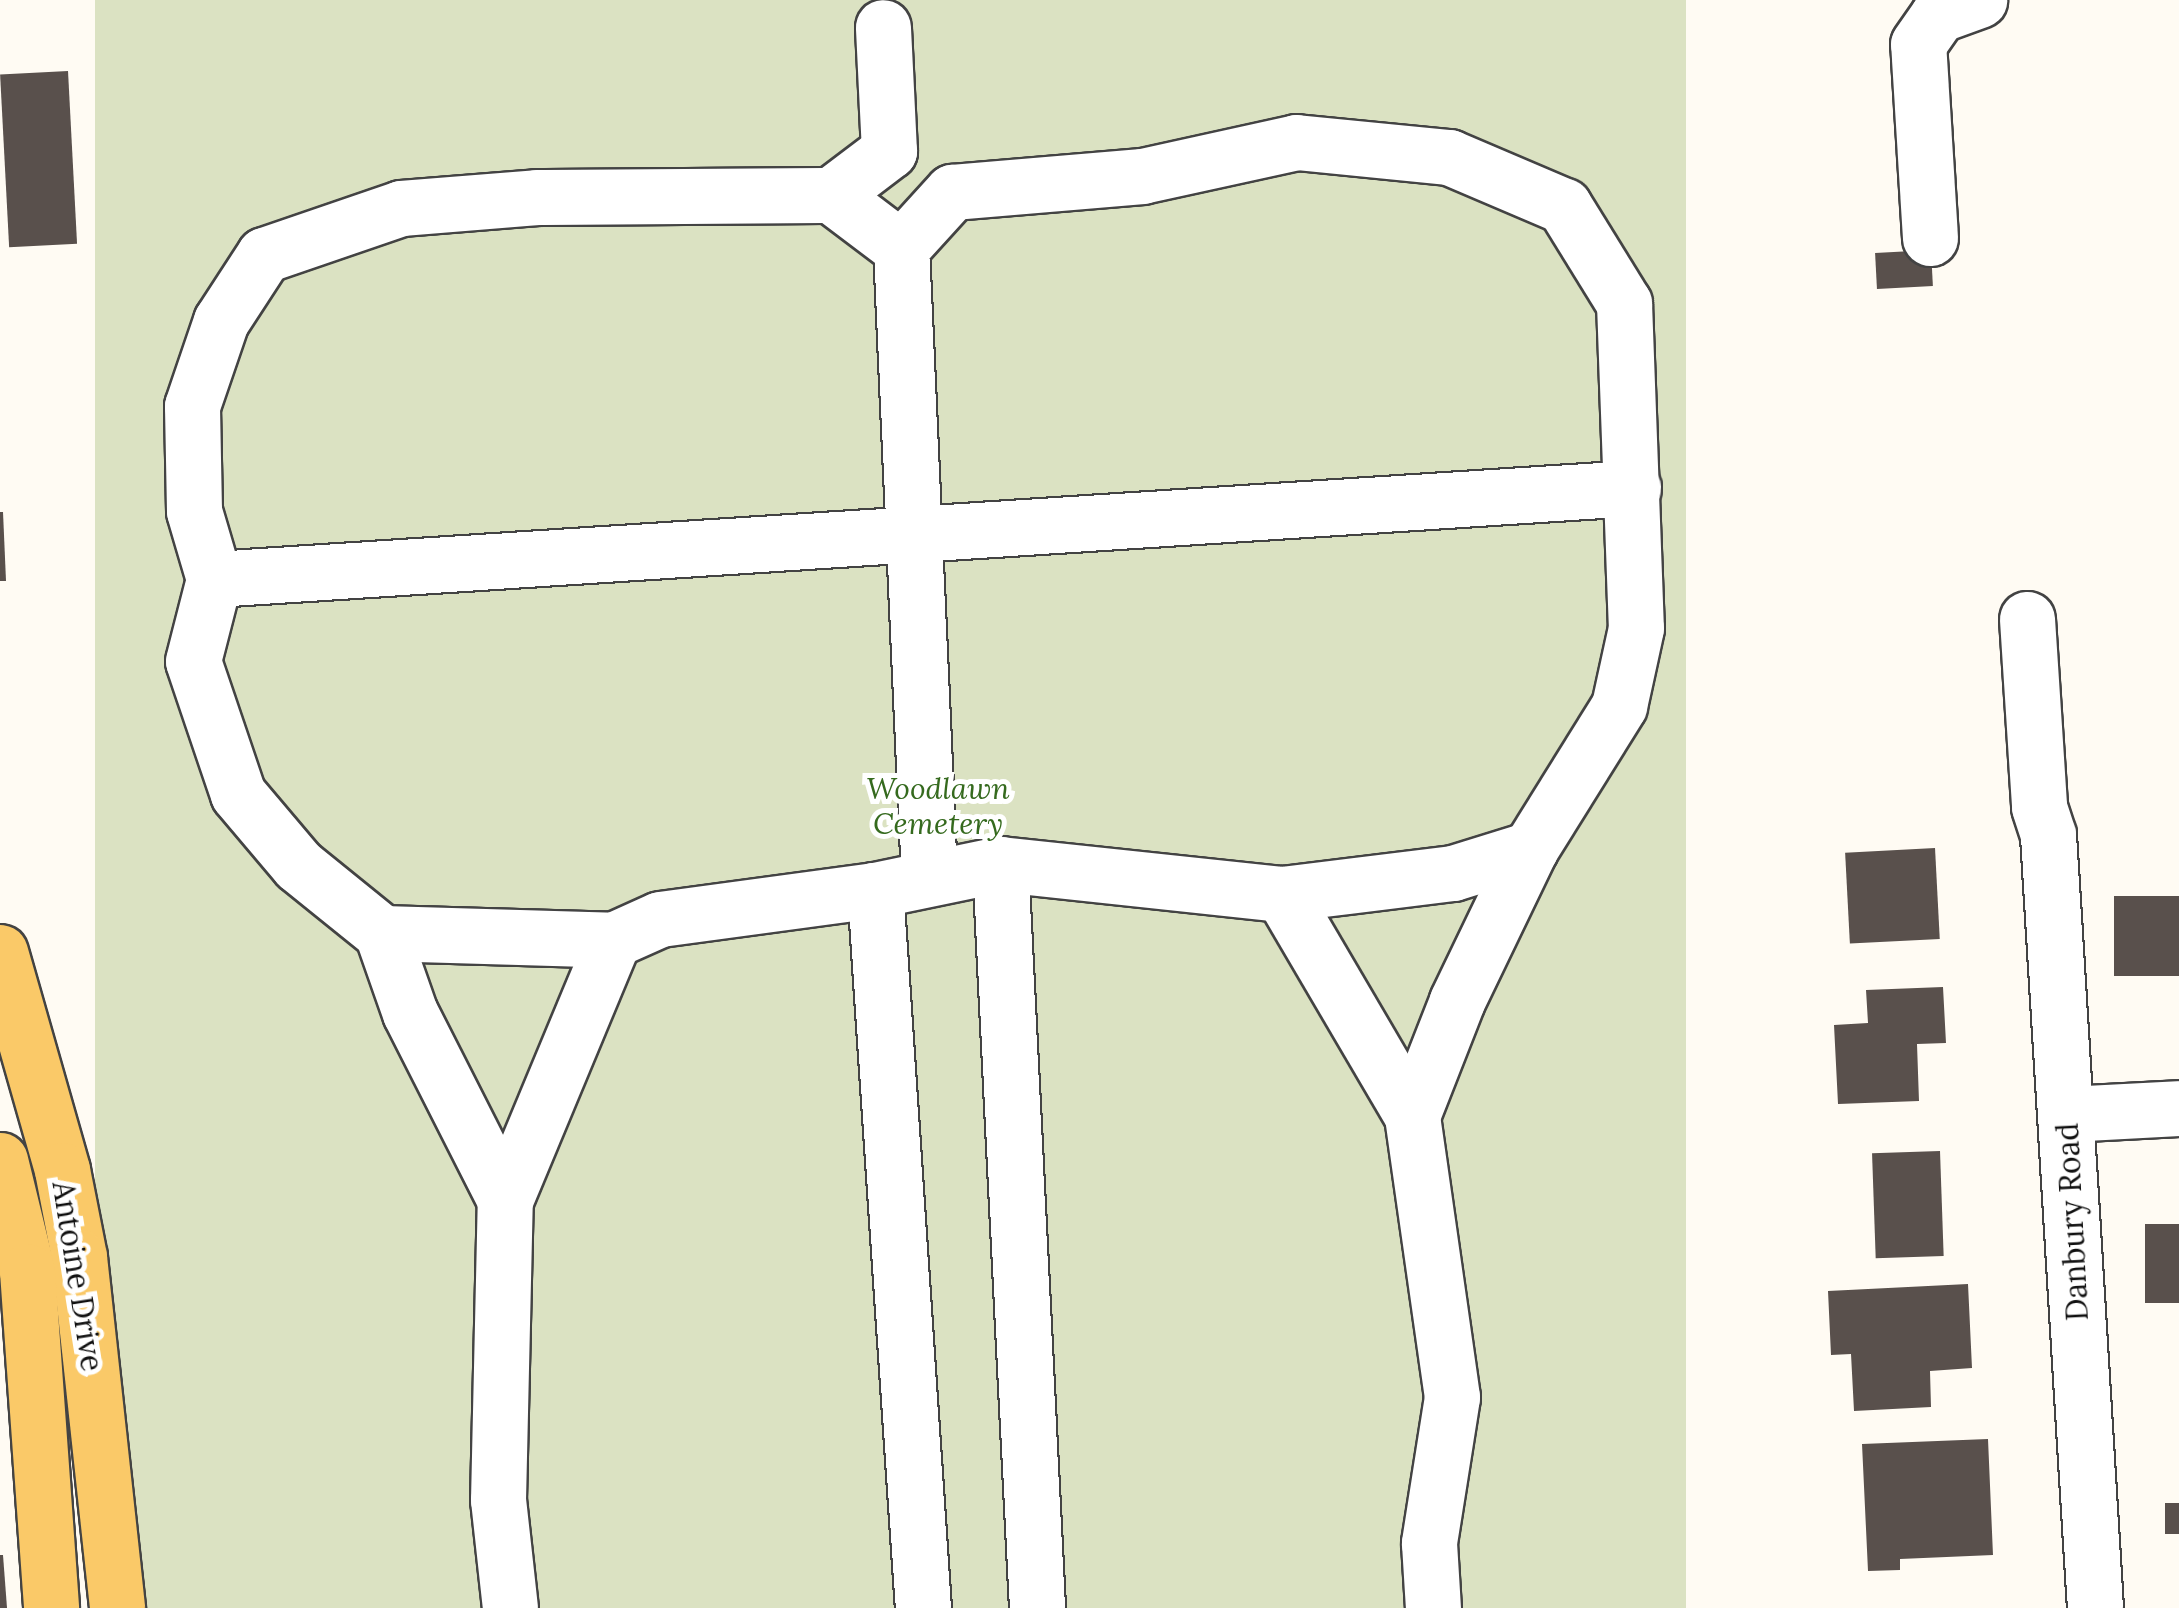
<!DOCTYPE html>
<html>
<head>
<meta charset="utf-8">
<style>
	body { margin:0 }
	#map { position:relative; width:2179px; height:1608px; overflow:hidden; background:#fffbf3; font-family:Lora,serif }
	div>[style] { position:absolute }
	.cemetery>* { inset:0; background:#dbe2c2; transform-origin:0 0 }
	.building>* { inset:0; background:#59504c; transform-origin:0 0 }
	.roads { filter:drop-shadow(2px 0 #434343) drop-shadow(-2px 0 #434343) drop-shadow(0 2px #434343) drop-shadow(0 -2px #434343) }
	.minor>* { height:55px; margin:-27.5px; padding:0 27.5px; transform-origin:27.5px; border-radius:27.5px; background:#fff }
	.major>* { height:55px; margin:-27.5px; padding:0 27.5px; transform-origin:27.5px; border-radius:27.5px; background:#fac968 }
	span { translate:-50% -50%; white-space:nowrap; text-align:center; line-height:1.15; -webkit-text-stroke:10px #fff; paint-order:stroke }
	.park-label { font-size:30px; color:#356a1e; font-style:italic }
	.street-label { font-size:30px; color:#101010 }
</style>
</head>
<body>
<div id="map">
	<div class="cemetery">
		<div style="left:95px;top:0;width:1591px;height:1610px"></div>
	</div>
	<div class="building">
		<div style="left:68px;top:71px;width:173px;height:68px;rotate:87deg"></div>
		<div style="left:1931px;top:250px;width:36px;height:56px;rotate:87deg"></div>
		<div style="clip-path:polygon(0 512px,3px 512px,6px 581px,0 581px)"></div>
		<div style="left:1935px;top:848px;width:91px;height:90px;rotate:87deg"></div>
		<div style="left:2179px;top:896px;width:80px;height:65px;rotate:90deg"></div>
		<div style="clip-path:polygon(1943px 987px,1946px 1043px,1917px 1044px,1919px 1101px,1838px 1104px,1834px 1025px,1868px 1023px,1866px 990px)"></div>
		<div style="left:1940px;top:1151px;width:105px;height:68px;rotate:88deg"></div>
		<div style="left:2179px;top:1224px;width:79px;height:34px;rotate:90deg"></div>
		<div style="clip-path:polygon(1968px 1284px,1972px 1368px,1930px 1371px,1931px 1407px,1854px 1411px,1851px 1354px,1831px 1355px,1828px 1291px)"></div>
		<div style="clip-path:polygon(1988px 1439px,1993px 1555px,1900px 1559px,1900px 1570px,1868px 1571px,1862px 1444px)"></div>
		<div style="left:2179px;top:1503px;width:31px;height:14px;rotate:90deg"></div>
		<div style="clip-path:polygon(0 1555px,3px 1555px,7px 1608px,0 1608px)"></div>
	</div>
	<div class="roads">
		<div class="minor">
			<div style="left:831px;top:195px;width:73px;rotate:-37.2deg"></div>
			<div style="left:889px;top:151px;width:124px;rotate:-92.8deg"></div>
			<div style="left:1930px;top:238px;width:194px;rotate:-93.5deg"></div>
			<div style="left:1918px;top:44px;width:35px;rotate:-55deg"></div>
			<div style="left:1938px;top:15px;width:44px;rotate:-20.1deg"></div>
			<div style="left:901px;top:248px;width:630px;rotate:87.45deg"></div>
			<div style="left:214px;top:579px;width:1422px;rotate:-3.67deg"></div>
			<div style="left:2027px;top:619px;width:188px;rotate:86.3deg"></div>
			<div style="left:2039px;top:807px;width:29px;rotate:72deg"></div>
			<div style="left:2048px;top:835px;width:774px;rotate:86.52deg"></div>
			<div style="left:1000px;top:864px;width:745px;rotate:87.15deg"></div>
			<div style="left:875px;top:890px;width:720px;rotate:86.18deg"></div>
			<div style="left:1282px;top:894px;width:257px;rotate:59.6deg"></div>
			<div style="left:382px;top:933px;width:231px;rotate:1.7deg"></div>
			<div style="left:613px;top:940px;width:51px;rotate:-24.1deg"></div>
			<div style="left:660px;top:919px;width:217px;rotate:-7.7deg"></div>
			<div style="left:875px;top:890px;width:128px;rotate:-11.7deg"></div>
			<div style="left:1000px;top:864px;width:284px;rotate:6.1deg"></div>
			<div style="left:1282px;top:894px;width:172px;rotate:-7deg"></div>
			<div style="left:1453px;top:873px;width:81px;rotate:-17.3deg"></div>
			<div style="left:2066px;top:1114px;width:113px;rotate:-3deg"></div>
			<div style="left:505px;top:1200px;width:282px;rotate:-67.4deg"></div>
			<div style="left:510px;top:1608px;width:109px;rotate:-96.3deg"></div>
			<div style="left:498px;top:1500px;width:300px;rotate:-88.7deg"></div>
			<div style="left:505px;top:1200px;width:210px;rotate:-116.9deg"></div>
			<div style="left:410px;top:1013px;width:85px;rotate:-109.3deg"></div>
			<div style="left:382px;top:933px;width:108px;rotate:-141deg"></div>
			<div style="left:298px;top:865px;width:93px;rotate:-130.2deg"></div>
			<div style="left:238px;top:794px;width:140px;rotate:-108.7deg"></div>
			<div style="left:193px;top:661px;width:85px;rotate:-75.6deg"></div>
			<div style="left:214px;top:579px;width:71px;rotate:-106.4deg"></div>
			<div style="left:194px;top:511px;width:105px;rotate:-91.1deg"></div>
			<div style="left:192px;top:406px;width:90px;rotate:-71.2deg"></div>
			<div style="left:221px;top:321px;width:79px;rotate:-56.9deg"></div>
			<div style="left:264px;top:255px;width:145px;rotate:-18.9deg"></div>
			<div style="left:401px;top:208px;width:136px;rotate:-4.6deg"></div>
			<div style="left:537px;top:197px;width:294px;rotate:-0.4deg"></div>
			<div style="left:831px;top:195px;width:88px;rotate:37.1deg"></div>
			<div style="left:901px;top:248px;width:76px;rotate:-47.7deg"></div>
			<div style="left:952px;top:192px;width:191px;rotate:-4.8deg"></div>
			<div style="left:1142px;top:176px;width:158px;rotate:-12.4deg"></div>
			<div style="left:1296px;top:142px;width:154px;rotate:5.6deg"></div>
			<div style="left:1449px;top:157px;width:125px;rotate:23.1deg"></div>
			<div style="left:1564px;top:206px;width:114px;rotate:58.3deg"></div>
			<div style="left:1624px;top:303px;width:325px;rotate:87.9deg"></div>
			<div style="left:1636px;top:628px;width:80px;rotate:102.3deg"></div>
			<div style="left:1619px;top:706px;width:168px;rotate:121.9deg"></div>
			<div style="left:1530px;top:849px;width:169px;rotate:115.7deg"></div>
			<div style="left:1457px;top:1001px;width:123px;rotate:111.4deg"></div>
			<div style="left:1412px;top:1116px;width:284px;rotate:81.9deg"></div>
			<div style="left:1452px;top:1397px;width:148px;rotate:99deg"></div>
			<div style="left:1429px;top:1543px;width:65px;rotate:86.5deg"></div>
		</div>
		<div class="major">
			<div style="left:0;top:952px;width:227px;rotate:74.1deg"></div>
			<div style="left:62px;top:1170px;width:89px;rotate:78.9deg"></div>
			<div style="left:79px;top:1257px;width:353px;rotate:83.8deg"></div>
			<div style="left:0;top:1160px;width:114px;rotate:76.3deg"></div>
			<div style="left:27px;top:1271px;width:338px;rotate:85.9deg"></div>
		</div>
	</div>
	<div class="park-label">
		<span style="left:938px;top:805px">Woodlawn<br>Cemetery</span>
	</div>
	<div class="street-label">
		<span style="left:2072px;top:1222px;rotate:-93deg">Danbury Road</span>
		<span style="left:78px;top:1276px;rotate:81deg">Antoine Drive</span>
	</div>
</div>
</body>
</html>
